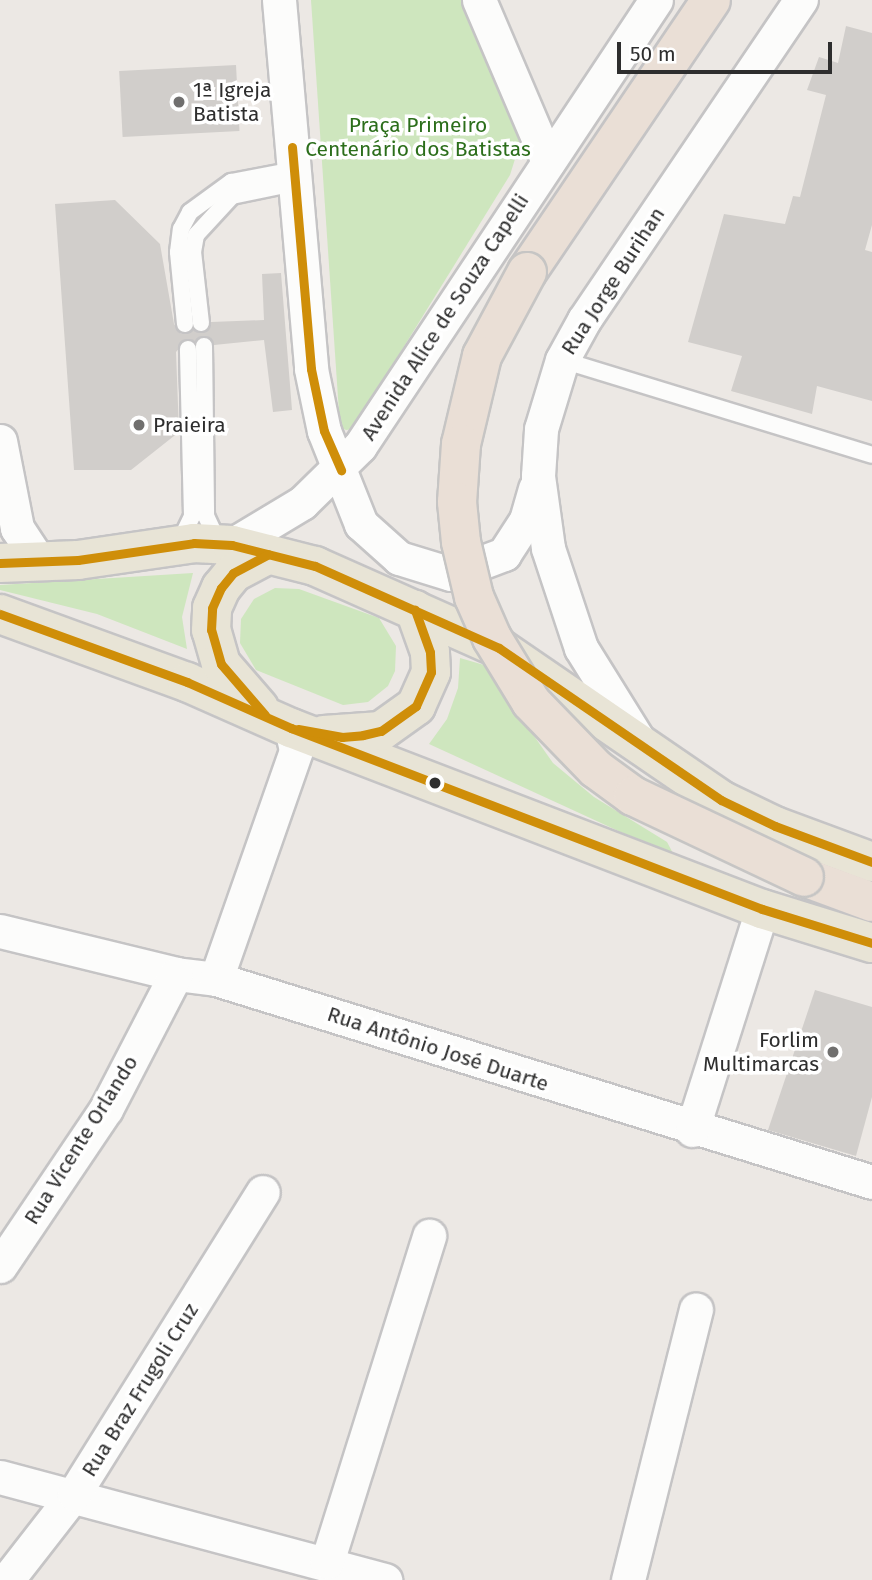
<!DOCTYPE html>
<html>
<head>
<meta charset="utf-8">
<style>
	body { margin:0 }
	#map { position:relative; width:872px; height:1580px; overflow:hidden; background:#ece8e4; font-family:"Fira Sans",sans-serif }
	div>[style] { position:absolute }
	.green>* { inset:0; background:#cee6be }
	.building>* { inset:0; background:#d1cecb; transform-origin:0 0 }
	.roads { filter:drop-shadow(2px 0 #c5c4c5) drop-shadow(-2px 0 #c5c4c5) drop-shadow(0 2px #c5c4c5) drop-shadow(0 -2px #c5c4c5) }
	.lane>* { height:16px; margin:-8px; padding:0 8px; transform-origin:8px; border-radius:8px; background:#fcfcfb }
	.street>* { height:33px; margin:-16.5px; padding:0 16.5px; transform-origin:16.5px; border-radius:16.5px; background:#fcfcfb }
	.primary>* { height:38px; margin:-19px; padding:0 19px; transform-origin:19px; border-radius:19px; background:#e8e4d6 }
	.highway>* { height:38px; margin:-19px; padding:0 19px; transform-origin:19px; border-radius:19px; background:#eadfd6 }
	.bridges { filter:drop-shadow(2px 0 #c6c5c4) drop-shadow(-2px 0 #c6c5c4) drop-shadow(0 2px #c6c5c4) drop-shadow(0 -2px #c6c5c4) }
	.highway-bridge>* { height:38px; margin:-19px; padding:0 19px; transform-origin:19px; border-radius:19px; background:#eadfd6 }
	.bus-1>* { height:9px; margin:-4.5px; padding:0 4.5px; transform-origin:4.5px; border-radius:4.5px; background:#cf8e09 }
	.dots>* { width:19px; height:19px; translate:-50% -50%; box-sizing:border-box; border:4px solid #fff; border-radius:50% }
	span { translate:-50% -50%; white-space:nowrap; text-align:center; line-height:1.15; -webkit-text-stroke:7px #fff; paint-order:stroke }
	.poi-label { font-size:21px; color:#2e2e2e }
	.left { translate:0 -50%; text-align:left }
	.right { translate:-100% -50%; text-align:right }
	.park-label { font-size:21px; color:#2c6e1b }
	.street-label { font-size:21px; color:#2e2e2e }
	.scale { position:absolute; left:617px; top:42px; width:215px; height:32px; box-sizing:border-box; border:4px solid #2e2e2e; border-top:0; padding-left:9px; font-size:21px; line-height:24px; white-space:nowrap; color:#2e2e2e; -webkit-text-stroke:5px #fff; paint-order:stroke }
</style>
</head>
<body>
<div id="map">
	<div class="green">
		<div style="clip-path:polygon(311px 0,466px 0,521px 140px,510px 175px,353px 429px,346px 430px,340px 427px)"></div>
		<div style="clip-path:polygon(193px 573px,182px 617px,187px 649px,97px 614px,0 590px,0 585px)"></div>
		<div style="clip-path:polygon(275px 588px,299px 589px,379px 618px,396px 646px,395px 671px,388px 686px,368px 702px,343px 705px,256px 670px,240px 643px,241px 619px,254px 599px)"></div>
		<div style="clip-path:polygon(460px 658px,484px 665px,553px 763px,594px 797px,667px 842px,675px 857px,429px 744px,447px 719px,458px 688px)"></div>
	</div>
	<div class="building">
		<div style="clip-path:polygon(846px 26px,872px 33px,872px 225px,865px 250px,872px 252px,872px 401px,817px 386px,812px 414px,731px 391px,742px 356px,688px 342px,724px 214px,785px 224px,793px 196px,800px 197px,826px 95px,807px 90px,819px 57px,838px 63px)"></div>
		<div style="left:236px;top:65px;width:66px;height:117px;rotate:87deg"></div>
		<div style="clip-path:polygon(115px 200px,160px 244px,174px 324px,181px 334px,193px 330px,203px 333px,211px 322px,264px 320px,262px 274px,281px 273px,292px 410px,273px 412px,264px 340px,214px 345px,205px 336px,195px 341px,187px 339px,176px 352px,179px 432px,131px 470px,74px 470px,55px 204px)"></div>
		<div style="clip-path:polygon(815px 990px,872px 1007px,872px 1097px,856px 1156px,768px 1130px)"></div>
	</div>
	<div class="roads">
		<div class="lane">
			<div style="left:201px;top:323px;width:71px;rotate:-96.4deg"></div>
			<div style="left:193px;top:252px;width:17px;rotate:-80deg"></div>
			<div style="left:196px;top:235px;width:53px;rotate:-47.3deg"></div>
			<div style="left:232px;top:196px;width:63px;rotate:-11.8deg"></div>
			<div style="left:185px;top:324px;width:72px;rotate:-95.6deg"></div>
			<div style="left:178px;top:252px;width:23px;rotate:-83deg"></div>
			<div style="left:181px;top:229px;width:19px;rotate:-62deg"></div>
			<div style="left:190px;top:212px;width:51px;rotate:-36.2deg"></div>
			<div style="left:231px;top:182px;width:64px;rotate:-10.8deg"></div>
			<div style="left:204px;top:346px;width:170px;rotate:89.3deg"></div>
			<div style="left:206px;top:516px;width:26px;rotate:65deg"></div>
			<div style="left:562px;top:360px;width:324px;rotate:17deg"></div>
			<div style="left:179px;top:543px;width:30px;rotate:-64deg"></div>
			<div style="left:192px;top:516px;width:167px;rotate:-91.4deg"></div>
		</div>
		<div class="street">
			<div style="left:279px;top:0;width:370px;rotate:85deg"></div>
			<div style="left:311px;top:369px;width:63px;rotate:78.2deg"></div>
			<div style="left:324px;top:431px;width:100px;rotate:68.3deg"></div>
			<div style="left:361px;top:524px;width:51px;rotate:41.8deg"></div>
			<div style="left:399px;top:558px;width:54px;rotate:17.1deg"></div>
			<div style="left:451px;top:574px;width:57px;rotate:-20.7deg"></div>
			<div style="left:504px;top:554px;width:40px;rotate:-57.1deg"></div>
			<div style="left:526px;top:520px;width:33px;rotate:-74deg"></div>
			<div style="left:479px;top:0;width:176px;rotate:66.9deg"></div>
			<div style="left:0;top:441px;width:89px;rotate:78.9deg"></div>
			<div style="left:17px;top:528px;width:42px;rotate:56.7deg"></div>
			<div style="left:232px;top:545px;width:82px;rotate:-31deg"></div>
			<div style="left:302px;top:503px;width:81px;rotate:-44.5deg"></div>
			<div style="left:360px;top:446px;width:535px;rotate:-56.43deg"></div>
			<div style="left:637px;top:738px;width:106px;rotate:-121.9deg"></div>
			<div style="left:581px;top:648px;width:105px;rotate:-108.3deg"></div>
			<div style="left:548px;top:548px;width:73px;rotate:-97.9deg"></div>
			<div style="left:538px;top:476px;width:47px;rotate:-86.3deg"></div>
			<div style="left:541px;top:429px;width:72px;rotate:-73.1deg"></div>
			<div style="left:562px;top:360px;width:46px;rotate:-61.2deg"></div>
			<div style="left:584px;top:320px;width:387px;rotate:-55.9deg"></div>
			<div style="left:0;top:931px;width:181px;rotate:13.7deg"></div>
			<div style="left:176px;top:974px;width:40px;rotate:7.1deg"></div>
			<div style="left:216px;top:979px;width:687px;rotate:17.19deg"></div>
			<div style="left:216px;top:979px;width:243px;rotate:-70.7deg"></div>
			<div style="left:296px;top:750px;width:23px;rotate:-103deg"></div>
			<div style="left:692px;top:1130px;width:232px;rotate:-72.4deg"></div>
			<div style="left:0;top:1266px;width:189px;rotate:-56deg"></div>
			<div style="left:106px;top:1109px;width:152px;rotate:-62.6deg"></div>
			<div style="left:0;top:1477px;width:399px;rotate:15deg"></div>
			<div style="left:327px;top:1562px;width:342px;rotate:-72.6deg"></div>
			<div style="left:7px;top:1580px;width:109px;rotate:-52.1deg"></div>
			<div style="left:74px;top:1494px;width:356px;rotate:-58deg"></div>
			<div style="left:628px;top:1580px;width:279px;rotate:-75.9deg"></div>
		</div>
		<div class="primary">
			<div style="left:0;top:563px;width:78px;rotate:-2.2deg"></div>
			<div style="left:78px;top:560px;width:117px;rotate:-8.3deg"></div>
			<div style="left:194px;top:543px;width:38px;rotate:3deg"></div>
			<div style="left:232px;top:545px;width:86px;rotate:14.2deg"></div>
			<div style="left:315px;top:566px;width:201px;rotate:24deg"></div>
			<div style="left:499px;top:648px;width:269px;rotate:34.4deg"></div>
			<div style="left:721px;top:800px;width:60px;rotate:25.7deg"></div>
			<div style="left:775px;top:826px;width:103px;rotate:20.4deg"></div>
			<div style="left:0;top:614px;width:199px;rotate:20deg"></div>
			<div style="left:187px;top:682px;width:114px;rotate:23.9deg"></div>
			<div style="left:291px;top:728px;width:505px;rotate:21.02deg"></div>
			<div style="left:762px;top:909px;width:115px;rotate:17.2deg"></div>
			<div style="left:259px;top:708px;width:58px;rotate:-130.8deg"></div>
			<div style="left:221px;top:664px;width:35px;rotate:-106deg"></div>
			<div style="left:211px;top:630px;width:22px;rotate:-87deg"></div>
			<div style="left:212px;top:608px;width:22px;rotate:-66deg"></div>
			<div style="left:221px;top:588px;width:19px;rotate:-51deg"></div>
			<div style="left:233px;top:573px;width:40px;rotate:-28deg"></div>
			<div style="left:324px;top:735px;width:57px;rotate:-4deg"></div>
			<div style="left:381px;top:731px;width:43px;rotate:-35.5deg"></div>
			<div style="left:416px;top:706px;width:37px;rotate:-66deg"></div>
			<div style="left:431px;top:672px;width:20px;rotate:-93deg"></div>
			<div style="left:430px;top:652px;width:45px;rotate:-109.7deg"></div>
		</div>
		<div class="highway">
			<div style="left:527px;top:272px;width:328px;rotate:-55.9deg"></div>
			<div style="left:804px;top:877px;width:72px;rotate:20.2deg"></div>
		</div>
	</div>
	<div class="bridges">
		<div class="highway-bridge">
			<div style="left:527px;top:272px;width:95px;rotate:118.2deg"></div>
			<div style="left:482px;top:356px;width:90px;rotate:103.4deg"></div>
			<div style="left:461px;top:444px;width:58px;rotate:93.9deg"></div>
			<div style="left:457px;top:502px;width:40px;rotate:84.3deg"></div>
			<div style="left:461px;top:542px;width:57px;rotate:76.7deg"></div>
			<div style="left:474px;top:597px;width:45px;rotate:66.3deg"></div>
			<div style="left:492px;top:638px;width:75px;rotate:58.6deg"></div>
			<div style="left:531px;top:702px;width:93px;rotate:45.9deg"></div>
			<div style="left:596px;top:769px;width:46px;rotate:36.1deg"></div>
			<div style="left:633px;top:796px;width:189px;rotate:25.3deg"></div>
		</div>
	</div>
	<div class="bus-1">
		<div style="left:292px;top:147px;width:223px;rotate:85.1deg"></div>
		<div style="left:311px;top:369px;width:63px;rotate:78.2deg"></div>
		<div style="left:324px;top:431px;width:43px;rotate:66.4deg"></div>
		<div style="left:0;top:563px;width:78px;rotate:-2.2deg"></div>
		<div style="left:78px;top:560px;width:117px;rotate:-8.3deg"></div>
		<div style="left:194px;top:543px;width:38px;rotate:3deg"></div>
		<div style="left:232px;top:545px;width:86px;rotate:14.2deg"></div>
		<div style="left:315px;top:566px;width:201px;rotate:24deg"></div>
		<div style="left:499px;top:648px;width:269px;rotate:34.4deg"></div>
		<div style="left:721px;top:800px;width:60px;rotate:25.7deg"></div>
		<div style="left:775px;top:826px;width:103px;rotate:20.4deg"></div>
		<div style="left:0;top:614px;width:199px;rotate:20deg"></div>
		<div style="left:187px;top:682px;width:114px;rotate:23.9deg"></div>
		<div style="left:291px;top:728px;width:505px;rotate:21.02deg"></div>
		<div style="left:762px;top:909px;width:115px;rotate:17.2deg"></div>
		<div style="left:265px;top:715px;width:67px;rotate:-130.8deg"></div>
		<div style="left:221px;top:664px;width:35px;rotate:-106deg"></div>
		<div style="left:211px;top:630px;width:22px;rotate:-87deg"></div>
		<div style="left:212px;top:608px;width:22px;rotate:-66deg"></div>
		<div style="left:221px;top:588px;width:19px;rotate:-51deg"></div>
		<div style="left:233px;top:573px;width:40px;rotate:-28deg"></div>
		<div style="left:298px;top:729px;width:45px;rotate:10.3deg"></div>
		<div style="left:342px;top:737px;width:21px;rotate:-5deg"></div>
		<div style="left:363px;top:735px;width:18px;rotate:-13deg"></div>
		<div style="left:381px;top:731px;width:43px;rotate:-35.5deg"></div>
		<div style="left:416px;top:706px;width:37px;rotate:-66deg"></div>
		<div style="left:431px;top:672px;width:20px;rotate:-93deg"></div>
		<div style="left:430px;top:652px;width:45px;rotate:-109.7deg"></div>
	</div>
	<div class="dots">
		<div style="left:179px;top:102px;background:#706f6e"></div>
		<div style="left:139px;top:425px;background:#706f6e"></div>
		<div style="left:435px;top:783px;background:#2e2e2e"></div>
		<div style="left:833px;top:1052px;background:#706f6e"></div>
	</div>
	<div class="poi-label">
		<span class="left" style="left:193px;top:102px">1ª Igreja<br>Batista</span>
		<span class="left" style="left:153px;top:425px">Praieira</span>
		<span class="right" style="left:819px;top:1052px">Forlim<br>Multimarcas</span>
	</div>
	<div class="park-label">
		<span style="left:418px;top:137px">Praça Primeiro<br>Centenário dos Batistas</span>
	</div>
	<div class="street-label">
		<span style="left:613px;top:281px;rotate:-57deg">Rua Jorge Burihan</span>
		<span style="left:445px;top:317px;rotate:-57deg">Avenida Alice de Souza Capelli</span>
		<span style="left:438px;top:1049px;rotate:18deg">Rua Antônio José Duarte</span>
		<span style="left:81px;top:1140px;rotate:-58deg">Rua Vicente Orlando</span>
		<span style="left:140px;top:1390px;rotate:-58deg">Rua Braz Frugoli Cruz</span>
	</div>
	<div class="scale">50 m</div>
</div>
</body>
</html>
